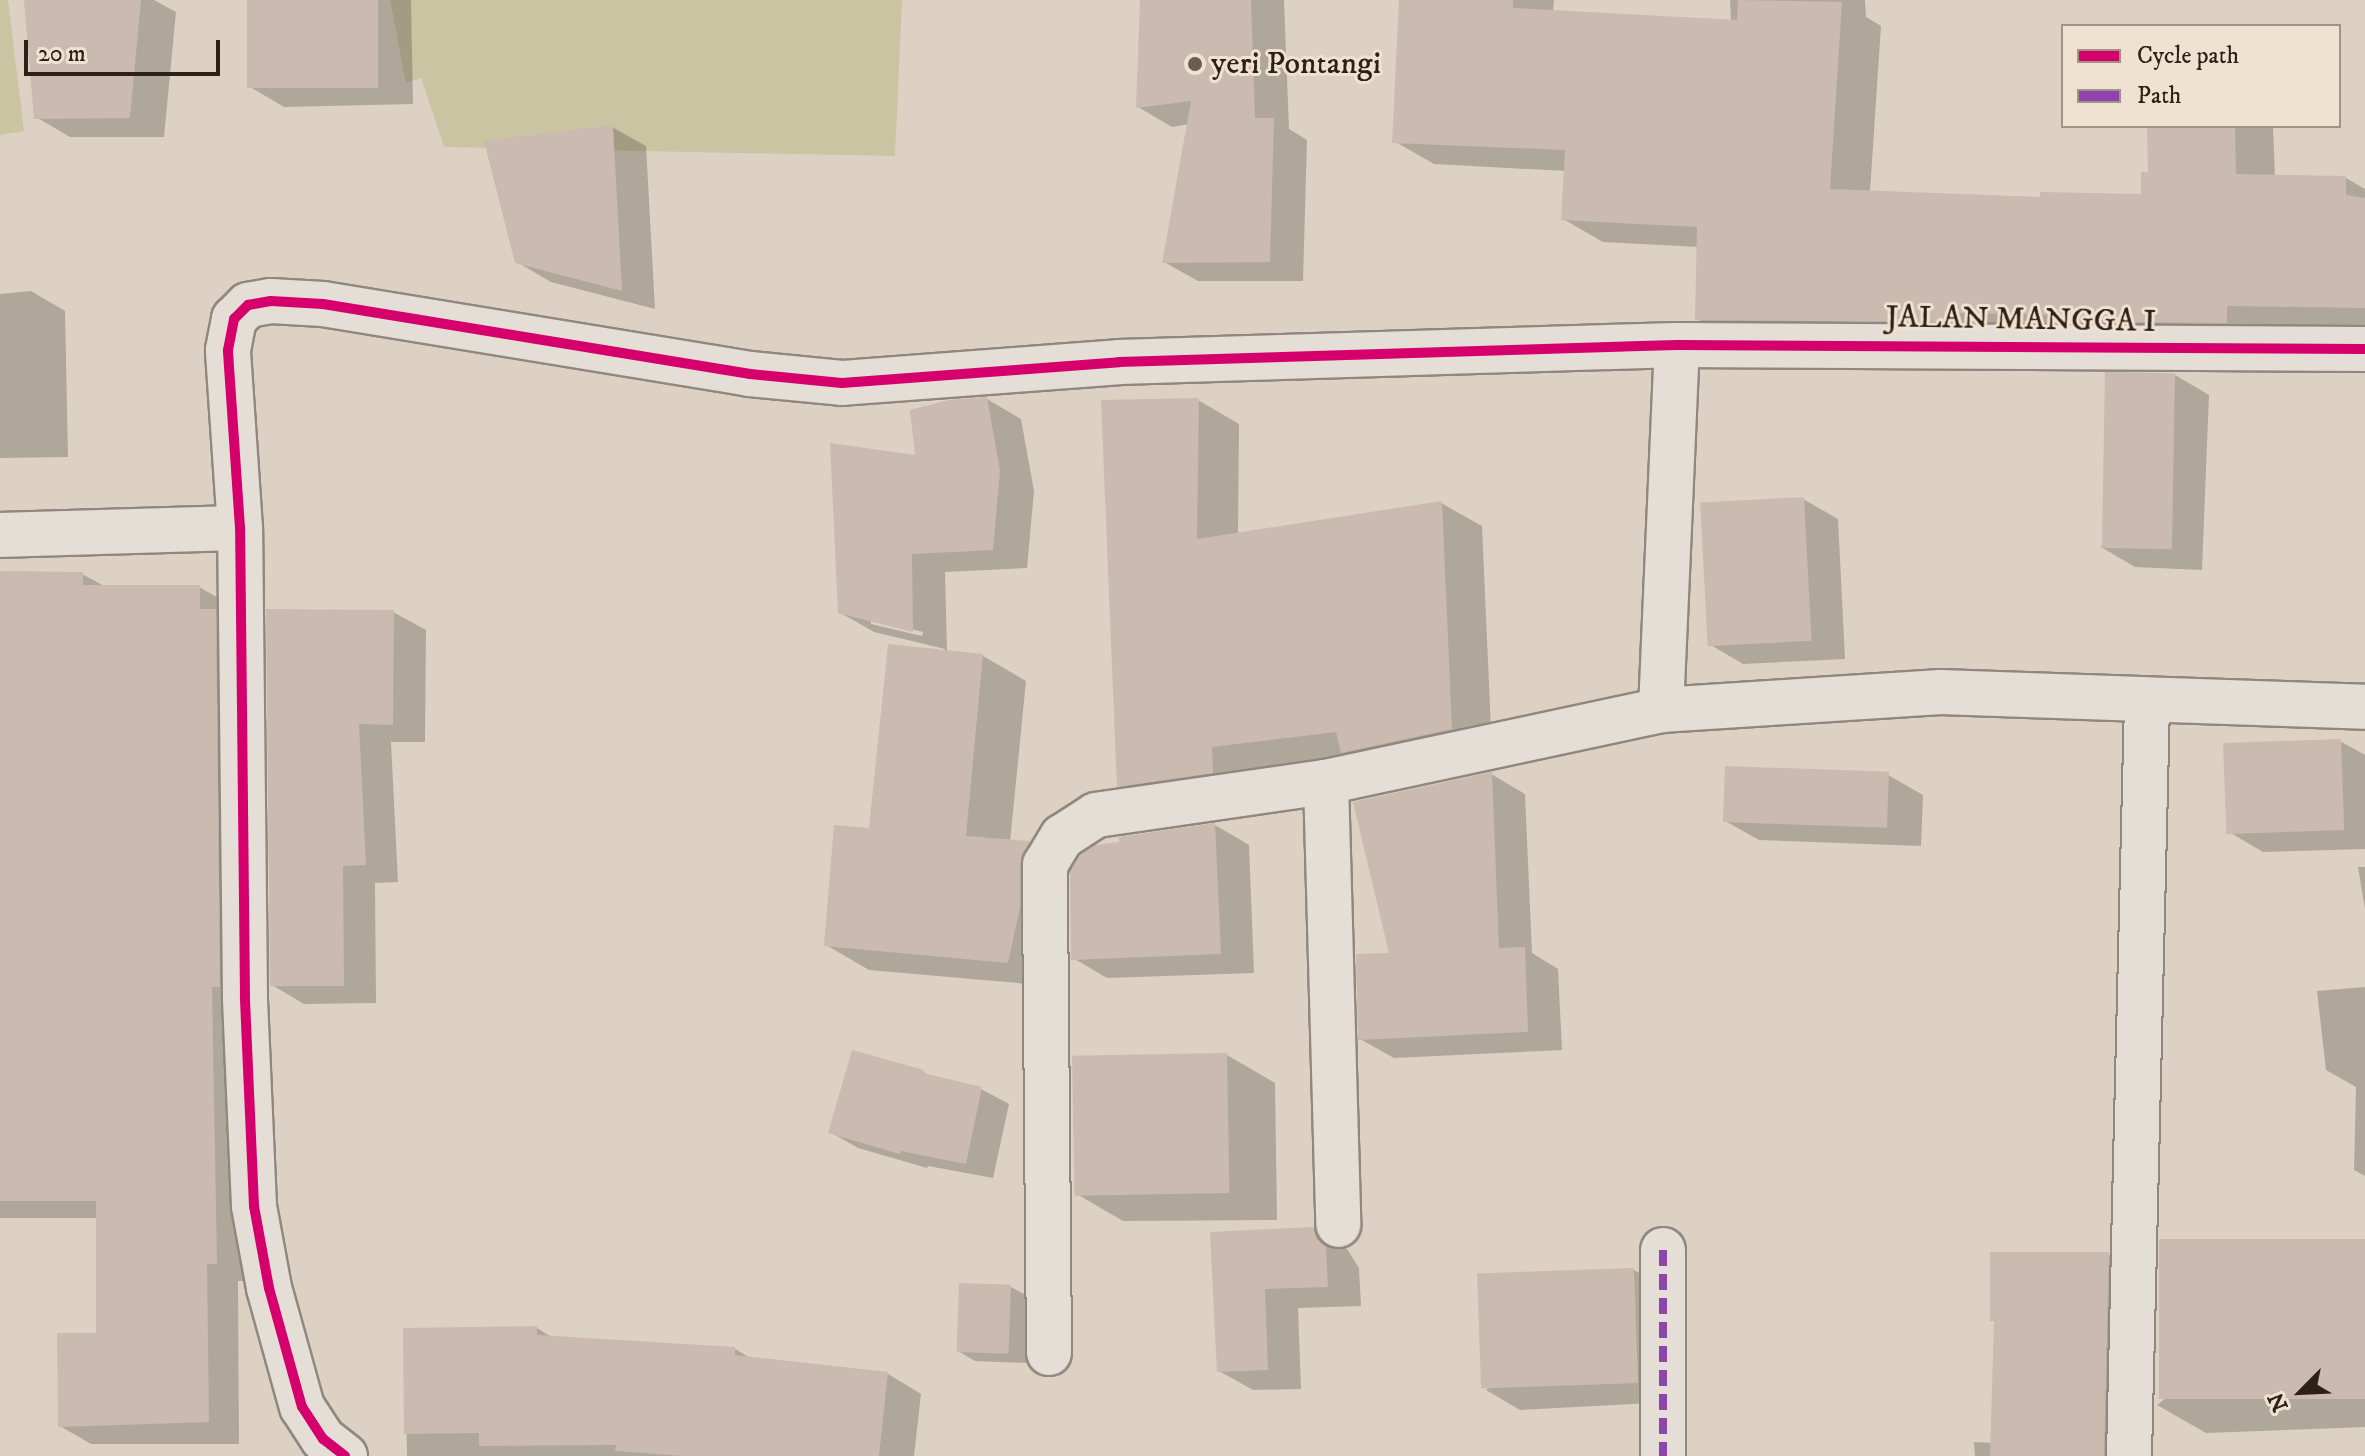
<!DOCTYPE html>
<html>
<head>
<meta charset="utf-8">
<style>
	body { margin:0 }
	#map { position:relative; width:2365px; height:1456px; overflow:hidden; background:#dcd1c2; font-family:"IM FELL DW Pica",serif }
	div>[style] { position:absolute }
	.green>* { inset:0; background:#cac4a3 }
	.shadow>* { inset:0; background:#0003 }
	.building>* { inset:0; background:#cabab0; transform-origin:0 0 }
	.roads { filter:drop-shadow(2px 0 #90887f) drop-shadow(-2px 0 #90887f) drop-shadow(0 2px #90887f) drop-shadow(0 -2px #90887f) }
	.street>* { height:44px; margin:-22px; padding:0 22px; transform-origin:22px; border-radius:22px; background:#e4ded6 }
	.quiet>* { height:8px; margin-top:-4px; transform-origin:0; background:repeating-linear-gradient(90deg,#8e44ad 0 16px,transparent 0 24px) }
	.cycleway>* { height:10px; margin:-5px; padding:0 5px; transform-origin:5px; border-radius:5px; background:#d6006c }
	.dots>* { width:22px; height:22px; translate:-50% -50%; box-sizing:border-box; border:4px solid #efe2d0; border-radius:50% }
	span { translate:-50% -50%; white-space:nowrap; text-align:center; line-height:1.15; -webkit-text-stroke:6px #efe2d0; paint-order:stroke }
	.poi-label { font-size:32px; color:#2d2017 }
	.left { translate:0 -50%; text-align:left }
	.street-label { font-size:32px; color:#2d2017 }
	.legend { position:absolute; left:2061px; top:24px; width:280px; height:104px; box-sizing:border-box; background:#efe2d0; border:2px solid #a19486; margin:0; padding:10px 14px; list-style:none; font-size:24px; color:#2d2017 }
	.legend li { display:flex; align-items:center; gap:16px; height:40px }
	.legend b { width:40px; border:2px solid #a19486 }
	.north { position:absolute; left:2261px; top:1352px; width:80px; height:80px; -webkit-text-stroke:6px #efe2d0; paint-order:stroke; rotate:246deg; font-size:22px; font-weight:700; line-height:32px; text-align:center; color:#2d2017 }
	.north::after { content:''; display:block; margin:auto; width:28px; height:36px; background:#2d2017; clip-path:polygon(50% 0,100% 100%,50% 72%,0 100%) }
	.scale { position:absolute; left:24px; top:40px; width:196px; height:36px; box-sizing:border-box; border:4px solid #2d2017; border-top:0; padding-left:10px; font-size:24px; line-height:28px; white-space:nowrap; color:#2d2017; -webkit-text-stroke:6px #efe2d0; paint-order:stroke }
</style>
</head>
<body>
<div id="map">
	<div class="green">
		<div style="clip-path:polygon(0 0,8px 0,24px 131px,0 135px)"></div>
		<div style="clip-path:polygon(390px 0,902px 0,895px 156px,444px 147px,421px 78px,406px 83px)"></div>
	</div>
	<div class="shadow">
		<div style="clip-path:polygon(26px 0,154px 0,176px 12px,164px 137px,70px 137px,36px 117px)"></div>
		<div style="clip-path:polygon(249px 0,411px 0,413px 104px,284px 107px,250px 87px)"></div>
		<div style="clip-path:polygon(1141px 0,1284px 0,1289px 129px,1307px 140px,1303px 281px,1198px 281px,1164px 262px,1189px 124px,1172px 127px,1138px 107px)"></div>
		<div style="clip-path:polygon(1401px 0,1554px 0,1553px 12px,1731px 22px,1730px 0,1865px 0,1866px 17px,1881px 26px,1870px 192px,2042px 199px,2143px 196px,2150px 174px,2149px 126px,2273px 126px,2275px 177px,2346px 178px,2365px 189px,2365px 330px,1737px 342px,1697px 319px,1699px 247px,1603px 242px,1563px 219px,1566px 171px,1434px 164px,1394px 141px)"></div>
		<div style="clip-path:polygon(612px 127px,646px 146px,655px 309px,551px 282px,517px 262px)"></div>
		<div style="clip-path:polygon(31px 291px,65px 311px,68px 457px,0 458px,0 294px)"></div>
		<div style="clip-path:polygon(2175px 375px,2209px 395px,2202px 570px,2135px 567px,2101px 547px)"></div>
		<div style="clip-path:polygon(evenodd,987px 399px,1021px 419px,1034px 491px,1027px 568px,945px 572px,947px 652px,983px 656px,1026px 681px,1010px 842px,1030px 843px,1074px 869px,1215px 825px,1249px 845px,1254px 973px,1107px 978px,1073px 958px,1072px 868px,1063px 890px,1051px 986px,869px 970px,826px 945px,945px 649px,874px 632px,839px 612px,917px 458px,987px 399px,871px 619px,923px 632px,922px 636px,871px 624px,871px 619px)"></div>
		<div style="clip-path:polygon(1198px 400px,1239px 424px,1238px 535px,1441px 503px,1482px 526px,1492px 752px,1353px 758px,1252px 770px,1253px 796px,1160px 809px,1119px 786px)"></div>
		<div style="clip-path:polygon(1803px 499px,1838px 519px,1845px 659px,1743px 664px,1709px 644px)"></div>
		<div style="clip-path:polygon(0 573px,82px 574px,106px 587px,199px 587px,231px 605px,248px 1281px,238px 1281px,239px 1444px,91px 1444px,60px 1426px,98px 1335px,98px 1218px,0 1218px)"></div>
		<div style="clip-path:polygon(393px 612px,426px 630px,425px 742px,391px 742px,398px 882px,375px 883px,376px 1003px,304px 1004px,272px 985px)"></div>
		<div style="clip-path:polygon(2340px 741px,2365px 755px,2365px 849px,2263px 852px,2229px 832px)"></div>
		<div style="clip-path:polygon(1491px 774px,1525px 794px,1532px 953px,1558px 969px,1562px 1050px,1394px 1058px,1360px 1039px,1391px 954px)"></div>
		<div style="clip-path:polygon(1888px 775px,1923px 795px,1921px 846px,1759px 840px,1725px 821px)"></div>
		<div style="clip-path:polygon(2358px 867px,2365px 867px,2365px 909px)"></div>
		<div style="clip-path:polygon(2365px 987px,2365px 1176px,2354px 1170px,2356px 1087px,2326px 1070px,2317px 991px)"></div>
		<div style="clip-path:polygon(1227px 1055px,1275px 1083px,1277px 1220px,1123px 1221px,1075px 1193px)"></div>
		<div style="clip-path:polygon(923px 1072px,933px 1078px,981px 1089px,1009px 1104px,993px 1178px,928px 1166px,927px 1168px,858px 1148px,830px 1132px)"></div>
		<div style="clip-path:polygon(1313px 1229px,1347px 1249px,1359px 1268px,1361px 1306px,1298px 1308px,1301px 1389px,1253px 1390px,1219px 1371px,1212px 1234px)"></div>
		<div style="clip-path:polygon(2365px 1241px,2365px 1427px,2206px 1433px,2157px 1405px)"></div>
		<div style="clip-path:polygon(2108px 1254px,2142px 1274px,2140px 1456px,1975px 1456px,1974px 1442px,1993px 1443px,1996px 1322px,1992px 1320px)"></div>
		<div style="clip-path:polygon(1634px 1270px,1668px 1289px,1671px 1402px,1520px 1410px,1486px 1390px)"></div>
		<div style="clip-path:polygon(1011px 1287px,1028px 1296px,1026px 1363px,975px 1361px,958px 1351px)"></div>
		<div style="clip-path:polygon(537px 1328px,553px 1338px,735px 1349px,752px 1359px,888px 1374px,921px 1394px,914px 1456px,407px 1456px,405px 1330px)"></div>
	</div>
	<div class="building">
		<div style="clip-path:polygon(24px 0,141px 0,130px 118px,34px 119px)"></div>
		<div style="left:247px;top:0;width:131px;height:88px"></div>
		<div style="clip-path:polygon(1140px 0,1251px 0,1255px 118px,1274px 118px,1270px 262px,1162px 263px,1191px 101px,1136px 108px)"></div>
		<div style="clip-path:polygon(1399px 0,1513px 0,1513px 8px,1737px 20px,1738px 0,1842px 2px,1830px 189px,2040px 197px,2040px 192px,2141px 194px,2141px 172px,2148px 172px,2147px 126px,2235px 126px,2236px 174px,2346px 176px,2346px 195px,2365px 198px,2365px 308px,2227px 306px,2227px 323px,2107px 322px,2107px 316px,1959px 313px,1959px 322px,1695px 320px,1697px 227px,1561px 220px,1565px 150px,1392px 143px)"></div>
		<div style="clip-path:polygon(613px 125px,622px 291px,515px 263px,484px 141px)"></div>
		<div style="left:2105px;top:372px;width:70px;height:176px;rotate:1deg"></div>
		<div style="clip-path:polygon(987px 397px,1000px 471px,993px 550px,912px 554px,913px 632px,838px 613px,830px 443px,915px 455px,910px 410px,949px 400px)"></div>
		<div style="clip-path:polygon(1199px 398px,1197px 539px,1442px 501px,1452px 729px,1341px 753px,1336px 732px,1212px 747px,1213px 773px,1117px 787px,1101px 400px)"></div>
		<div style="left:1804px;top:497px;width:144px;height:104px;rotate:87deg"></div>
		<div style="clip-path:polygon(0 571px,83px 572px,83px 585px,200px 585px,200px 609px,216px 609px,220px 987px,212px 987px,217px 1264px,207px 1264px,209px 1422px,58px 1427px,57px 1333px,96px 1333px,96px 1201px,0 1201px)"></div>
		<div style="clip-path:polygon(266px 609px,394px 610px,393px 725px,359px 724px,366px 865px,343px 866px,344px 986px,270px 986px)"></div>
		<div style="clip-path:polygon(888px 644px,983px 654px,966px 836px,1030px 841px,1020px 864px,1020px 907px,1008px 963px,824px 946px,834px 825px,869px 828px)"></div>
		<div style="left:2341px;top:739px;width:91px;height:118px;rotate:88deg"></div>
		<div style="left:1725px;top:766px;width:164px;height:56px;rotate:2deg"></div>
		<div style="clip-path:polygon(1492px 772px,1499px 948px,1525px 947px,1528px 1032px,1358px 1040px,1356px 954px,1389px 953px,1353px 802px)"></div>
		<div style="clip-path:polygon(1215px 823px,1221px 954px,1071px 960px,1070px 872px,1080px 855px,1095px 845px,1119px 842px,1119px 837px)"></div>
		<div style="clip-path:polygon(852px 1050px,924px 1070px,923px 1073px,982px 1087px,966px 1164px,901px 1151px,900px 1154px,828px 1133px)"></div>
		<div style="left:1227px;top:1053px;width:140px;height:155px;rotate:89deg"></div>
		<div style="clip-path:polygon(1313px 1227px,1317px 1239px,1326px 1247px,1328px 1287px,1265px 1289px,1268px 1370px,1217px 1372px,1210px 1232px)"></div>
		<div style="left:2365px;top:1239px;width:160px;height:206px;rotate:90deg"></div>
		<div style="clip-path:polygon(1990px 1252px,2109px 1252px,2104px 1456px,1990px 1456px,1994px 1321px,1990px 1321px)"></div>
		<div style="left:1634px;top:1268px;width:115px;height:157px;rotate:88deg"></div>
		<div style="left:959px;top:1283px;width:52px;height:69px;rotate:2deg"></div>
		<div style="clip-path:polygon(537px 1326px,537px 1335px,735px 1347px,735px 1355px,888px 1372px,879px 1456px,684px 1456px,615px 1451px,616px 1445px,479px 1446px,479px 1433px,404px 1434px,403px 1328px)"></div>
	</div>
	<div class="roads">
		<div class="street">
			<div style="left:0;top:535px;width:240px;rotate:-1.7deg"></div>
			<div style="left:1661px;top:710px;width:365px;rotate:-87.5deg"></div>
			<div style="left:1326px;top:782px;width:443px;rotate:88.4deg"></div>
			<div style="left:1663px;top:1250px;width:206px;rotate:90deg"></div>
			<div style="left:1049px;top:1353px;width:488px;rotate:-90.5deg"></div>
			<div style="left:1045px;top:865px;width:33px;rotate:-59deg"></div>
			<div style="left:1062px;top:837px;width:40px;rotate:-32.9deg"></div>
			<div style="left:1096px;top:815px;width:232px;rotate:-8.2deg"></div>
			<div style="left:1326px;top:782px;width:343px;rotate:-12.1deg"></div>
			<div style="left:1661px;top:710px;width:280px;rotate:-3.7deg"></div>
			<div style="left:1940px;top:692px;width:425px;rotate:2deg"></div>
			<div style="left:345px;top:1456px;width:28px;rotate:-142deg"></div>
			<div style="left:323px;top:1439px;width:38px;rotate:-123deg"></div>
			<div style="left:302px;top:1407px;width:123px;rotate:-105.5deg"></div>
			<div style="left:269px;top:1288px;width:83px;rotate:-100.4deg"></div>
			<div style="left:254px;top:1206px;width:210px;rotate:-92.5deg"></div>
			<div style="left:245px;top:996px;width:468px;rotate:-90.6deg"></div>
			<div style="left:240px;top:528px;width:178px;rotate:-93.9deg"></div>
			<div style="left:228px;top:350px;width:32px;rotate:-79deg"></div>
			<div style="left:234px;top:319px;width:20px;rotate:-45deg"></div>
			<div style="left:248px;top:305px;width:23px;rotate:-10deg"></div>
			<div style="left:271px;top:301px;width:52px;rotate:3.3deg"></div>
			<div style="left:323px;top:304px;width:433px;rotate:9.3deg"></div>
			<div style="left:750px;top:374px;width:92px;rotate:5.6deg"></div>
			<div style="left:842px;top:383px;width:278px;rotate:-4.3deg"></div>
			<div style="left:1119px;top:362px;width:558px;rotate:-1.75deg"></div>
			<div style="left:1677px;top:345px;width:688px;rotate:0.33deg"></div>
			<div style="left:2129px;top:1456px;width:755px;rotate:-88.63deg"></div>
		</div>
	</div>
	<div class="quiet">
		<div style="left:1663px;top:1250px;width:206px;rotate:90deg"></div>
	</div>
	<div class="cycleway">
		<div style="left:345px;top:1456px;width:28px;rotate:-142deg"></div>
		<div style="left:323px;top:1439px;width:38px;rotate:-123deg"></div>
		<div style="left:302px;top:1407px;width:123px;rotate:-105.5deg"></div>
		<div style="left:269px;top:1288px;width:83px;rotate:-100.4deg"></div>
		<div style="left:254px;top:1206px;width:210px;rotate:-92.5deg"></div>
		<div style="left:245px;top:996px;width:468px;rotate:-90.6deg"></div>
		<div style="left:240px;top:528px;width:178px;rotate:-93.9deg"></div>
		<div style="left:228px;top:350px;width:32px;rotate:-79deg"></div>
		<div style="left:234px;top:319px;width:20px;rotate:-45deg"></div>
		<div style="left:248px;top:305px;width:23px;rotate:-10deg"></div>
		<div style="left:271px;top:301px;width:52px;rotate:3.3deg"></div>
		<div style="left:323px;top:304px;width:433px;rotate:9.3deg"></div>
		<div style="left:750px;top:374px;width:92px;rotate:5.6deg"></div>
		<div style="left:842px;top:383px;width:278px;rotate:-4.3deg"></div>
		<div style="left:1119px;top:362px;width:558px;rotate:-1.75deg"></div>
		<div style="left:1677px;top:345px;width:688px;rotate:0.33deg"></div>
	</div>
	<div class="dots">
		<div style="left:1195px;top:64px;background:#6a5e53"></div>
	</div>
	<div class="poi-label">
		<span class="left" style="left:1211px;top:64px">yeri Pontangi</span>
	</div>
	<div class="street-label">
		<span style="left:2021px;top:320px;rotate:1deg">JALAN MANGGA I</span>
	</div>
	<ul class="legend">
	<li><b style="height:10px;background:#d6006c"></b>Cycle path</li>
	<li><b style="height:10px;background:#8e44ad"></b>Path</li>
	</ul>
	<div class="north">N</div>
	<div class="scale">20 m</div>
</div>
</body>
</html>
